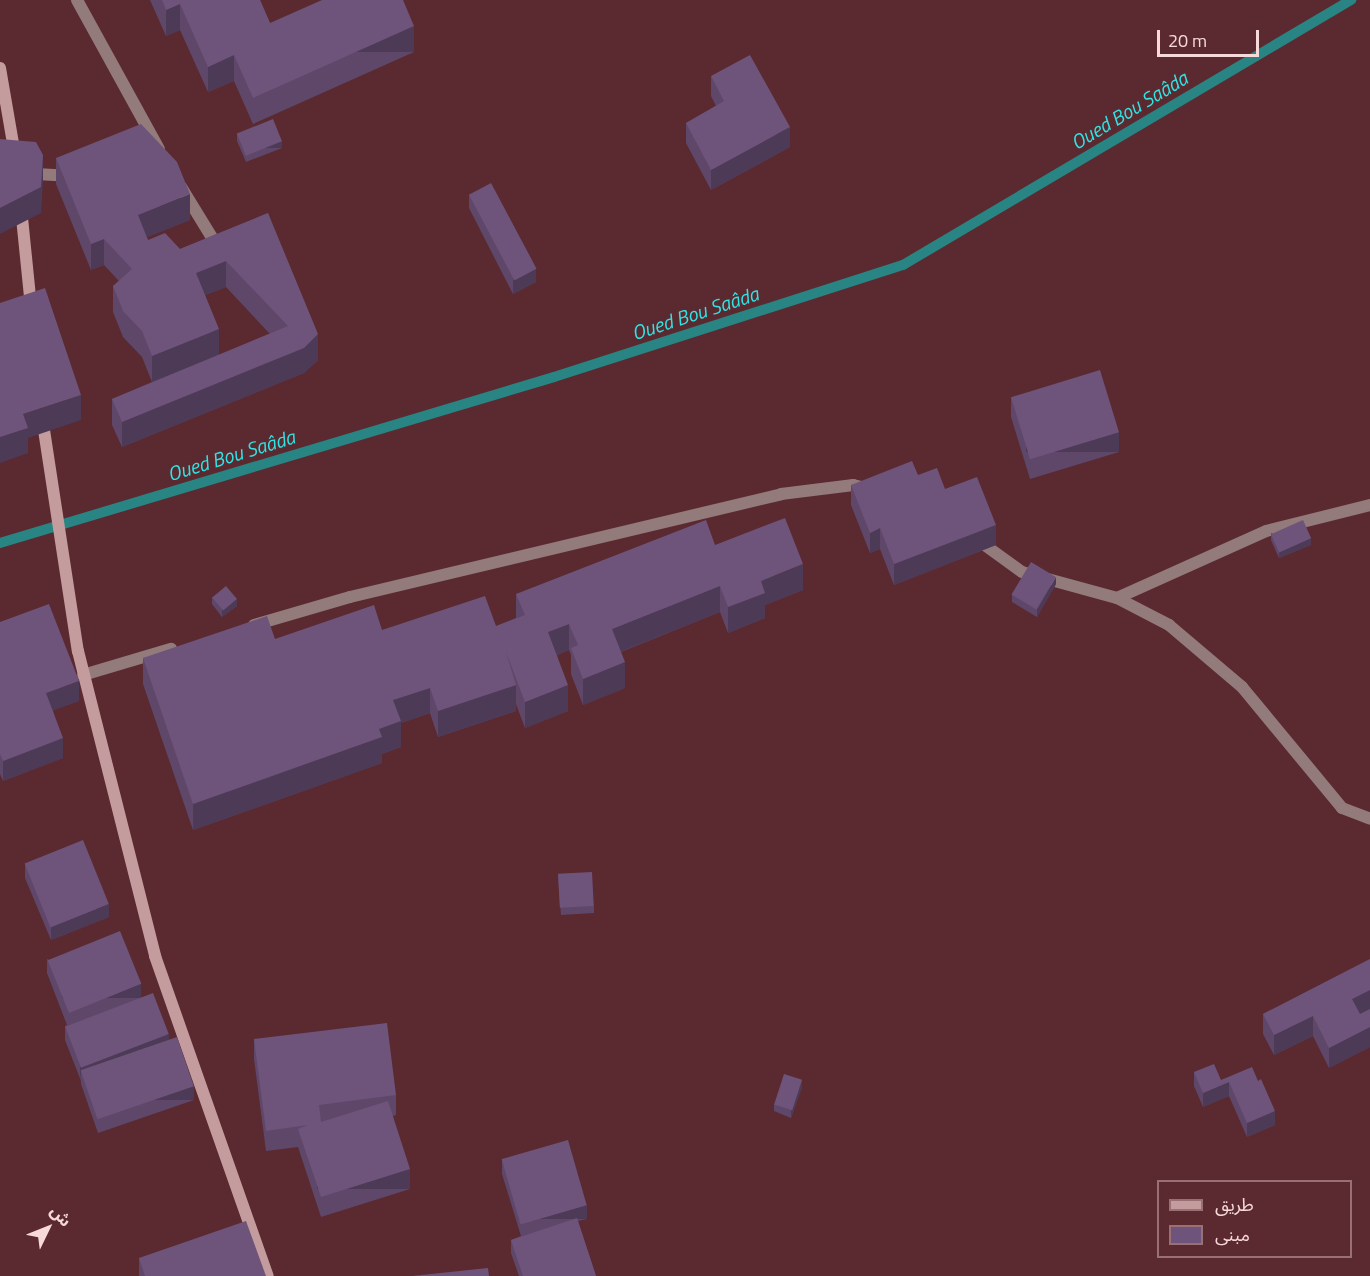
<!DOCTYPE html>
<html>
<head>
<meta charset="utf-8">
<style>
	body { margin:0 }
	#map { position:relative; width:1370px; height:1276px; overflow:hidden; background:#5a2a30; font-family:"Titillium Web","Noto Sans Arabic",sans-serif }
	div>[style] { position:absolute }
	.stream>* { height:10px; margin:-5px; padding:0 5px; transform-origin:5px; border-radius:5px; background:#288584 }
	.minor>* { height:12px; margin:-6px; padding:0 6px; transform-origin:6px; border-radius:6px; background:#937a7b }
	.secondary>* { height:12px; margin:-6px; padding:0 6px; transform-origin:6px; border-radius:6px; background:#c49c9e }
	.wall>* { inset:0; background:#5f476a }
	.shaded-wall>* { inset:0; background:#4d3a56; transform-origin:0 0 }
	.building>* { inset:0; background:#6e537b; transform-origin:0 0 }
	span { translate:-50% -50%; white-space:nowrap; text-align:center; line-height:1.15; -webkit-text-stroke:6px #5a2a30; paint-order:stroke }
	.water-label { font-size:20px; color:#2fe5e4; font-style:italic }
	.legend { position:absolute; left:1157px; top:1180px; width:195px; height:78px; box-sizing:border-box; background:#5a2a30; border:2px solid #997074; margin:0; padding:8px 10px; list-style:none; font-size:18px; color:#f8d9da }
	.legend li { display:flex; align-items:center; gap:12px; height:30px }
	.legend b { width:30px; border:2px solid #997074 }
	.north { position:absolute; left:18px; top:1198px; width:60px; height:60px; -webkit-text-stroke:4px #5a2a30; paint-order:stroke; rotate:47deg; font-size:16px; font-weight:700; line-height:24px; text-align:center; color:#f8d9da }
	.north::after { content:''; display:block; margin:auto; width:21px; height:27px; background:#f8d9da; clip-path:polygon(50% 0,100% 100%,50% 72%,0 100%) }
	.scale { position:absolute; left:1157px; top:30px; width:102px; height:27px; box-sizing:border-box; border:3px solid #f8d9da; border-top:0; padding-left:8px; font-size:18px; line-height:21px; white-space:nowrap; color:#f8d9da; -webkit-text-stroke:4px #5a2a30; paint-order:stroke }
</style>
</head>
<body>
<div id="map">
	<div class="stream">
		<div style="left:0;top:543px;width:578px;rotate:-16.68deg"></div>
		<div style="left:554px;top:377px;width:367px;rotate:-17.8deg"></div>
		<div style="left:903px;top:265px;width:521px;rotate:-30.61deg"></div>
	</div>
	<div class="minor">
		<div style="left:77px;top:0;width:170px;rotate:61.2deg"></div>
		<div style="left:0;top:172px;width:72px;rotate:3.2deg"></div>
		<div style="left:181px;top:187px;width:73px;rotate:58.5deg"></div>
		<div style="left:975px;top:538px;width:58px;rotate:35.9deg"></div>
		<div style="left:1022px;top:572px;width:98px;rotate:15.3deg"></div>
		<div style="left:1117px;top:598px;width:59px;rotate:27.4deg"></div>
		<div style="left:1169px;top:625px;width:96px;rotate:40.3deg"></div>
		<div style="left:1242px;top:687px;width:157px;rotate:50.4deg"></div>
		<div style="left:1342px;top:808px;width:30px;rotate:21deg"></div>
		<div style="left:1117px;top:598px;width:163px;rotate:-24.2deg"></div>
		<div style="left:1266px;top:531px;width:107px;rotate:-14deg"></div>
		<div style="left:254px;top:625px;width:100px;rotate:-16.3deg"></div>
		<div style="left:350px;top:597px;width:443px;rotate:-13.4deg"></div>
		<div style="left:781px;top:494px;width:73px;rotate:-7.1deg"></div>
		<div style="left:853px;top:485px;width:12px;rotate:14deg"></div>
		<div style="left:83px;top:675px;width:92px;rotate:-16.5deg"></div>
	</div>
	<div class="secondary">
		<div style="left:0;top:68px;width:88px;rotate:80.2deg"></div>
		<div style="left:21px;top:208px;width:100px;rotate:84.2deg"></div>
		<div style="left:42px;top:417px;width:237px;rotate:81.3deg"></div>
		<div style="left:78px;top:651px;width:315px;rotate:75.8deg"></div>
		<div style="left:155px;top:956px;width:339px;rotate:70.6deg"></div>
	</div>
	<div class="wall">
		<div style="clip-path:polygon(150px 0,260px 0,270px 23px,414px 52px,253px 124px,234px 81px,208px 92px,180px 30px,166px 36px)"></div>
		<div style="clip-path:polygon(711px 76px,790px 147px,711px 190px,686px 143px,686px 123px,716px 106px,711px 96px)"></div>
		<div style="clip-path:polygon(237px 134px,282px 148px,246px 162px,237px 141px)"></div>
		<div style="clip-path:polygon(evenodd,56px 158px,190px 220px,147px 237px,148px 240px,180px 249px,268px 213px,318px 360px,304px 373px,122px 447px,112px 425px,112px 399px,152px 382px,142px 357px,123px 337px,113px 312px,113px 286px,119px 281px,104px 265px,91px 270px,56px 184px,56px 158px,226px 287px,270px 334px,219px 355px,205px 295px,226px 287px)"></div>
		<div style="clip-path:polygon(469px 195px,536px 282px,513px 294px,469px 208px)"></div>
		<div style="clip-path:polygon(1011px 397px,1119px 452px,1030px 479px,1011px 417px)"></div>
		<div style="clip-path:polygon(918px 475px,945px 489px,996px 545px,894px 585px,880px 549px,870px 553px,851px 505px,851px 485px)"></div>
		<div style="clip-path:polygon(1271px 533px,1311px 545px,1279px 558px,1271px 540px)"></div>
		<div style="clip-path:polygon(715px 545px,803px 590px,765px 605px,765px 618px,728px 633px,720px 612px,621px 652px,625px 688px,583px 705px,571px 674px,571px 655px,569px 650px,557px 655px,568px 711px,525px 728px,516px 704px,516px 711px,438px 737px,430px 713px,401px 723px,401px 747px,382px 754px,382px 763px,193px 830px,143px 684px,143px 658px,275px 639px,382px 630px,496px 626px,516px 618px,516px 594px)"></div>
		<div style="clip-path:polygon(1056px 584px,1037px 617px,1012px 602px,1012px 595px)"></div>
		<div style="clip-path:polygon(212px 597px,237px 606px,222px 617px,212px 604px)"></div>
		<div style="clip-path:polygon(0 622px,79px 701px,53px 710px,63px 758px,3px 781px,0 774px)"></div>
		<div style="clip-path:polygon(25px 864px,109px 917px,51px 940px,25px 878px)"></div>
		<div style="clip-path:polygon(558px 875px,594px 906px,594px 913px,561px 915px)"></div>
		<div style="clip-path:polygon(47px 959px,141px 997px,169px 1040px,194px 1100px,98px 1133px,81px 1084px,81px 1081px,65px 1040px,65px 1026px,67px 1025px,47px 973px)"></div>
		<div style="clip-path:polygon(1370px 959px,1370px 1047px,1329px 1068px,1313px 1036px,1274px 1055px,1263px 1034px,1263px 1014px)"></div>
		<div style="clip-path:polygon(254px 1039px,396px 1095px,396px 1115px,393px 1116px,410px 1189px,321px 1217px,298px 1147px,266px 1151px,254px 1059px)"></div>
		<div style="clip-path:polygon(1194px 1072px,1221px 1080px,1258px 1081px,1275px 1125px,1247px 1137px,1229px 1096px,1203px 1107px,1194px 1086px)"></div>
		<div style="clip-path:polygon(802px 1087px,791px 1118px,774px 1111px,774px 1104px)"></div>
		<div style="clip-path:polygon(502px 1160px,587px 1219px,578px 1221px,596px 1276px,519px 1276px,511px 1253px,511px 1240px,521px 1236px,502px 1174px)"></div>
		<div style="clip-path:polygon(139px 1258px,266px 1276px,139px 1276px)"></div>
	</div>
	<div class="shaded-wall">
		<div style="clip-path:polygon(180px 4px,180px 30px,166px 36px,166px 10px)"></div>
		<div style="left:414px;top:26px;width:26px;height:176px;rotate:90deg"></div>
		<div style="clip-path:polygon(234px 55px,234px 81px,208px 92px,208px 67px)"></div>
		<div style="clip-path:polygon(790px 127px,790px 147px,711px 190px,711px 170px)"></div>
		<div style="left:282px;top:141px;width:7px;height:39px;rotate:90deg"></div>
		<div style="clip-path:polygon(43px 155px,43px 181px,41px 213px,0 234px,0 208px)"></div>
		<div style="clip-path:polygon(190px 194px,190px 220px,138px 241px,138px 215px)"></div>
		<div style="clip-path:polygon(104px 239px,104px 265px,91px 270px,91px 244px)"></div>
		<div style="clip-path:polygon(226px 261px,226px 287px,196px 299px,196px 273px)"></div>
		<div style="clip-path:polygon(536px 269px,536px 282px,513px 294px,513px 280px)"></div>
		<div style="clip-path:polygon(219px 329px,219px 355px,152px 382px,152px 356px)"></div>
		<div style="clip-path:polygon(318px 334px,318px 360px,304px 373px,122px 447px,122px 422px)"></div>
		<div style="clip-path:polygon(81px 395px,81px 420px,28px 438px,28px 453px,0 463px,0 437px,23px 414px)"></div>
		<div style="left:1119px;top:432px;width:20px;height:93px;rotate:90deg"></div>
		<div style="clip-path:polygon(996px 525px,996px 545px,894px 585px,894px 564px)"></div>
		<div style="clip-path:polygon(880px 528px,880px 549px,870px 553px,870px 533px)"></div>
		<div style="clip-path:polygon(1311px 538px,1311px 545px,1279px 558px,1279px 551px)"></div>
		<div style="clip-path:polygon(803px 564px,803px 590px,765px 605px,765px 618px,728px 633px,728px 607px,761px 581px)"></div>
		<div style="clip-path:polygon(1056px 577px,1056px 584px,1037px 617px,1037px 610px)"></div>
		<div style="clip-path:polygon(720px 586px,720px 612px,612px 655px,612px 629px)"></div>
		<div style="clip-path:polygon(237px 599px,237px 606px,222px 617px,222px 610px)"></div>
		<div style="clip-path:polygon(569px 624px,569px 650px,548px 658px,548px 632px)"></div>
		<div style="clip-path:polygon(625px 662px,625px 688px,583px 705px,583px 679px)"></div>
		<div style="clip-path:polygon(79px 681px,79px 701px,46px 713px,46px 693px)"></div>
		<div style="clip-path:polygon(516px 685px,516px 711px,438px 737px,438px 711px)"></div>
		<div style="clip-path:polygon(568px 685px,568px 711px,525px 728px,525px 702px)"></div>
		<div style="clip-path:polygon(430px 688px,430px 713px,401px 723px,401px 747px,382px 754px,382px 763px,193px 830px,193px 804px,379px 729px,393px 700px)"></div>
		<div style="clip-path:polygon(63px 738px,63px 758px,3px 781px,3px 761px)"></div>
		<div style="clip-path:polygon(109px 904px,109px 917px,51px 940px,51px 927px)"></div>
		<div style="left:141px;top:984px;width:14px;height:79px;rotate:90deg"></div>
		<div style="clip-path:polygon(1370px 990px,1370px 1010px,1352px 1019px,1352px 999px)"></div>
		<div style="clip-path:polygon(1313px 1016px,1313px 1036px,1274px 1055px,1274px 1035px)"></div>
		<div style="clip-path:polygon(1370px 1027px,1370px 1047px,1329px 1068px,1329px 1048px)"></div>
		<div style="clip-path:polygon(169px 1034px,169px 1047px,81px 1071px,80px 1081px,80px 1067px)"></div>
		<div style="clip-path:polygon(802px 1080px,802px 1087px,791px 1118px,791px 1111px)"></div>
		<div style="clip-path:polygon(1229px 1082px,1229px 1096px,1203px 1107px,1203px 1093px)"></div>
		<div style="left:194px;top:1086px;width:14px;height:102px;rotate:90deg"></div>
		<div style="clip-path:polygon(1275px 1111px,1275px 1125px,1247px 1137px,1247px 1123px)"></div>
		<div style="left:410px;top:1169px;width:20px;height:93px;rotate:90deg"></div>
		<div style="left:587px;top:1205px;width:14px;height:69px;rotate:90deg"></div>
	</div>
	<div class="building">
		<div style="clip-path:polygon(162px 0,260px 0,270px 23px,322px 0,403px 0,414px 26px,253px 98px,234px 55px,208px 67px,180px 4px,166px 10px)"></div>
		<div style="clip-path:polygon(750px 55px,790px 127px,711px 170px,686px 123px,724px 101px,711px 76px)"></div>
		<div style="left:273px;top:119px;width:24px;height:39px;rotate:68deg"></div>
		<div style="clip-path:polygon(141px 124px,177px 162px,190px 194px,138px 215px,148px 240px,165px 233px,180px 249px,268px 213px,318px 334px,304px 348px,122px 422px,112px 399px,288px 326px,226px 261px,196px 273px,219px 329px,152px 356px,142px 331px,123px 311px,113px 286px,132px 269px,104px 239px,91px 244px,56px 158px)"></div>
		<div style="clip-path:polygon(0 139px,36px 142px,43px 155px,41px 187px,0 208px)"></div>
		<div style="left:491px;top:183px;width:97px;height:25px;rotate:62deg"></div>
		<div style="clip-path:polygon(45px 288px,81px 395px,23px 414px,28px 428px,0 437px,0 303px)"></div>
		<div style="left:1100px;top:370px;width:65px;height:93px;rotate:73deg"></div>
		<div style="clip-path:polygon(912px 461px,918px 475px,937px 468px,945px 489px,977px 477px,996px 525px,894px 564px,880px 528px,870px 533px,851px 485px)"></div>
		<div style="clip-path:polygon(785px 518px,803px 564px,761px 581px,765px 593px,728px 607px,720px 586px,612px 629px,625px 662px,583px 679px,571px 648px,578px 645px,569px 624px,548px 632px,568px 685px,525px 702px,506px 652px,516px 685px,438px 711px,430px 688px,393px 700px,401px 721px,379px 729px,382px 737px,193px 804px,143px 658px,267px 616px,275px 639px,374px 605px,382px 630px,485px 596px,496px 626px,525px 615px,516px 594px,706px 520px,715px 545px)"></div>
		<div style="left:1303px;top:520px;width:20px;height:35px;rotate:66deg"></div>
		<div style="left:1031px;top:562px;width:29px;height:38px;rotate:31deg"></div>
		<div style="left:226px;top:586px;width:17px;height:18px;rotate:50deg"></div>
		<div style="clip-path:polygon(49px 604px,79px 681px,46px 693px,63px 738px,3px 761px,0 754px,0 622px)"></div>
		<div style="left:83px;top:840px;width:69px;height:63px;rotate:68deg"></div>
		<div style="left:592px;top:872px;width:34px;height:34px;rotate:87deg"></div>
		<div style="left:120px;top:931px;width:57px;height:78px;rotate:68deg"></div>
		<div style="clip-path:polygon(1370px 959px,1370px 990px,1352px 999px,1360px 1014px,1370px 1009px,1370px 1027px,1329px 1048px,1313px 1016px,1274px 1035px,1263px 1014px)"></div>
		<div style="left:153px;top:993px;width:44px;height:94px;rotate:69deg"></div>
		<div style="clip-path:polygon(387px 1023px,396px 1095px,319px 1105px,321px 1122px,388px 1101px,410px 1169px,321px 1197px,298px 1129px,308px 1125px,266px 1131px,254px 1039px)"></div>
		<div style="left:177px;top:1037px;width:52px;height:102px;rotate:71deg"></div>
		<div style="clip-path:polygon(1214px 1064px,1221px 1080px,1252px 1067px,1258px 1081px,1261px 1079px,1275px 1111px,1247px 1123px,1229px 1082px,1203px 1093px,1194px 1072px)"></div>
		<div style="left:784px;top:1074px;width:19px;height:32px;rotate:18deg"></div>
		<div style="left:568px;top:1140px;width:68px;height:69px;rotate:74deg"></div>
		<div style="clip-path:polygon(577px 1218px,596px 1276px,523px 1276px,511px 1240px)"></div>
		<div style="clip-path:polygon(246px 1221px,266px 1276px,145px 1276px,139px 1258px)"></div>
		<div style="clip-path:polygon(488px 1268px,489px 1276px,412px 1276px)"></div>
	</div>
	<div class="water-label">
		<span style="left:1129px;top:110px;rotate:-31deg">Oued Bou Saâda</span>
		<span style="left:695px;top:313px;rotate:-18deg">Oued Bou Saâda</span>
		<span style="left:231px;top:455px;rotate:-17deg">Oued Bou Saâda</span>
	</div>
	<ul class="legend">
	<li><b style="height:8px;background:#c49c9e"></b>طريق</li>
	<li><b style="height:16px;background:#6e537b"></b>مبنى</li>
	</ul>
	<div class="north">ش</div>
	<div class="scale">20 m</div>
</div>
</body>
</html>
